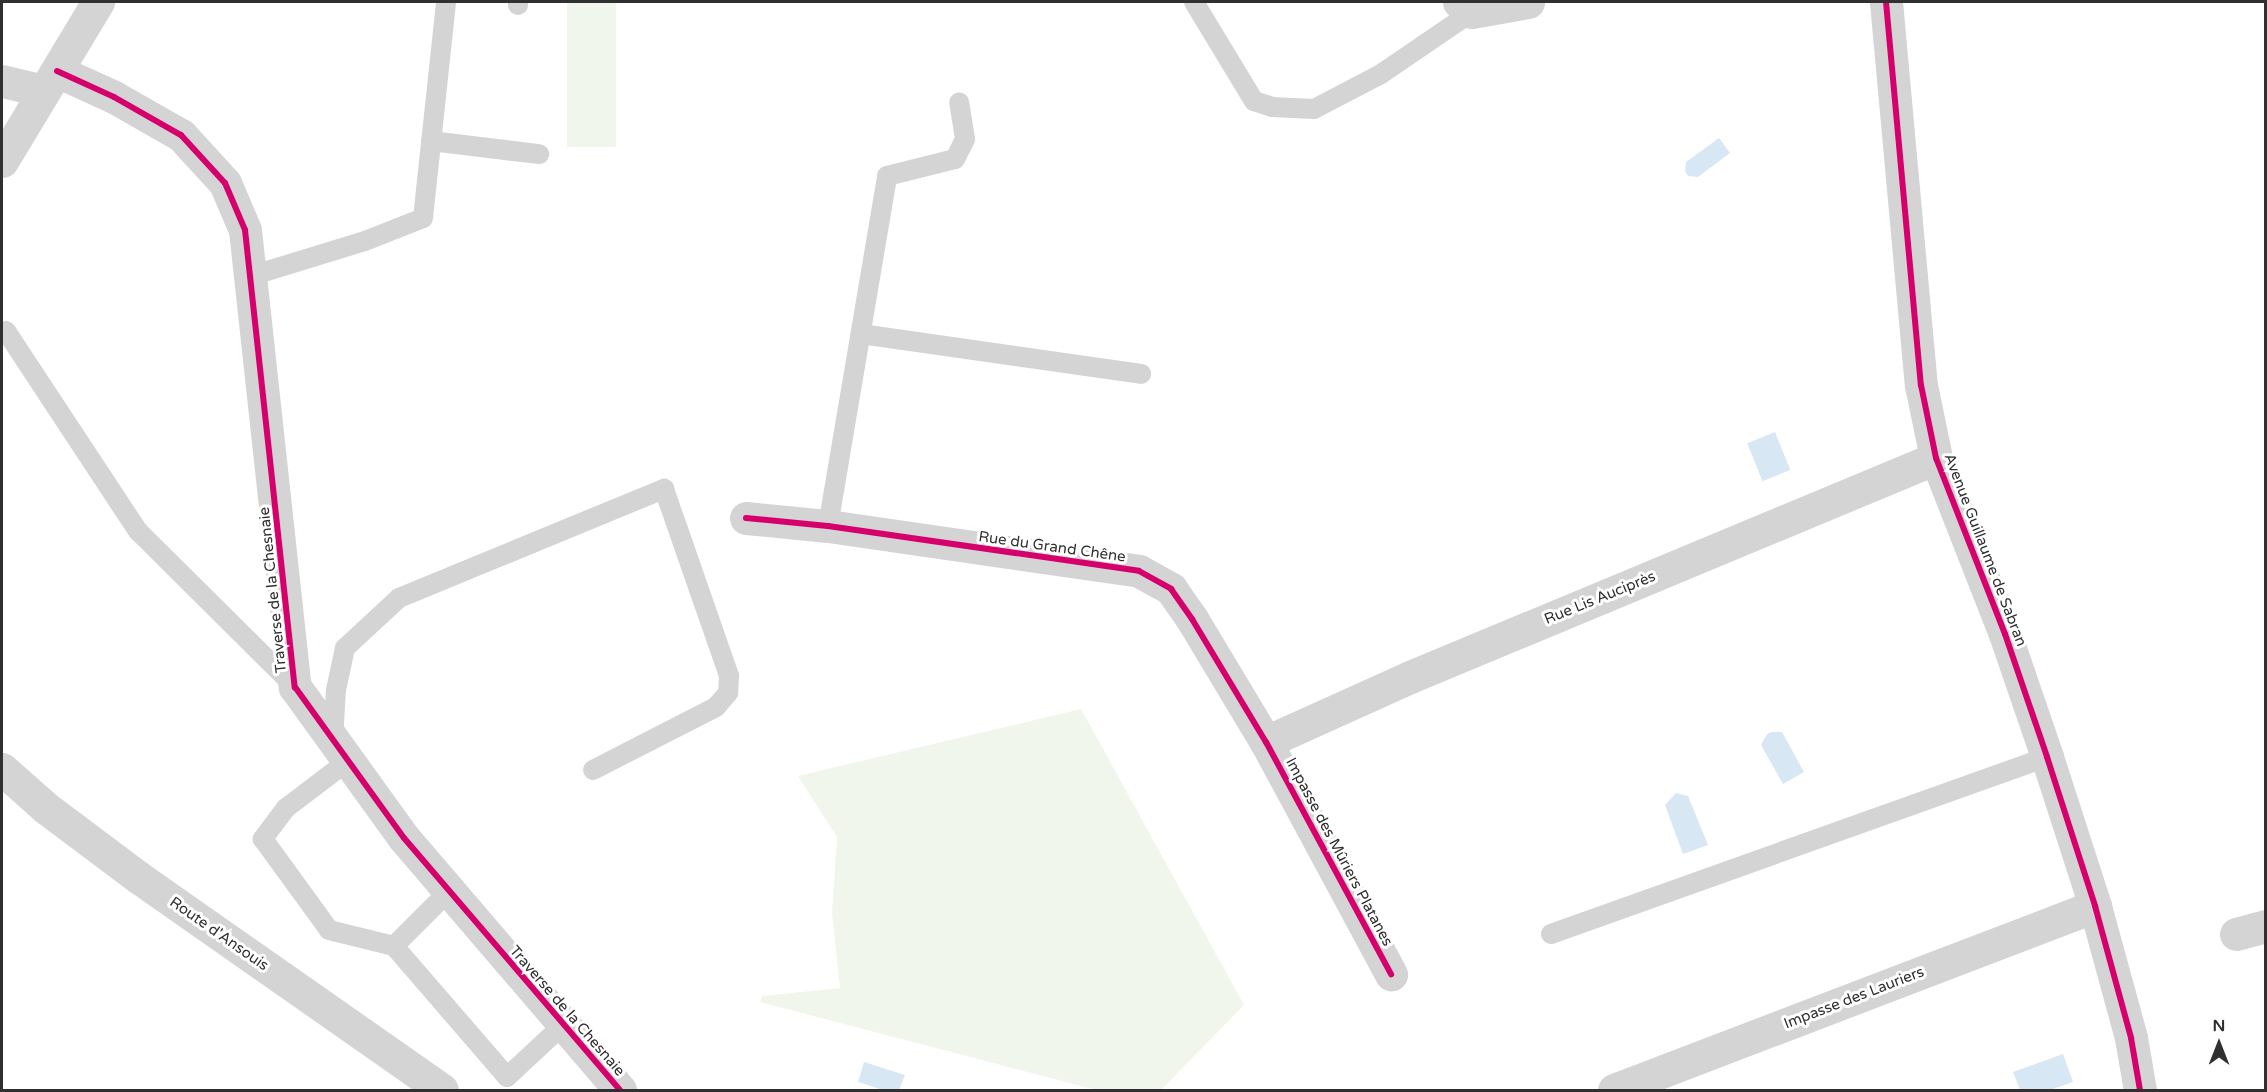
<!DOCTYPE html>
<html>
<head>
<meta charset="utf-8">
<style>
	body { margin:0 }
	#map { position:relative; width:2267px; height:1092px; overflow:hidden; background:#fff; font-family:"Varela Round",sans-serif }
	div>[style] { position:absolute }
	.green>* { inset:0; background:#f1f6ec; transform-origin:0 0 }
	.water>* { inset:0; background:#d8e7f4; transform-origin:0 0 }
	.service>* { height:20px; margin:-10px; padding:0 10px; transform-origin:10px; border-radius:10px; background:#d4d4d4 }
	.minor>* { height:33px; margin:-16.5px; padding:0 16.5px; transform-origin:16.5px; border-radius:16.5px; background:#d4d4d4 }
	.tertiary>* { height:33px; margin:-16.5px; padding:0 16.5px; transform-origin:16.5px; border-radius:16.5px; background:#d4d4d4 }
	.cycleway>* { height:6px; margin:-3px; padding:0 3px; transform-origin:3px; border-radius:3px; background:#d6006c }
	span { translate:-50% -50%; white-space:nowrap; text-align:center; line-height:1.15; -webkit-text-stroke:6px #fff; paint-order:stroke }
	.street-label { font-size:15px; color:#303030 }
	.frame { position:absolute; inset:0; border:3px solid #303030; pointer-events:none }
	.north { position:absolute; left:2189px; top:1014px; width:60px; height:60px; -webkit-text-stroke:4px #fff; paint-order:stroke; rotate:0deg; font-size:16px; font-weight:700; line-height:24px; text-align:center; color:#303030 }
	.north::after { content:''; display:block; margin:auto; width:21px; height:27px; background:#303030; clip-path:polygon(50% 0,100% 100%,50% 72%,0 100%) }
</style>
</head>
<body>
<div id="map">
	<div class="green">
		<div style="left:567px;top:2px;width:49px;height:145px"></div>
		<div style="clip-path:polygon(1081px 709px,1244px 1005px,1161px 1090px,1096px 1090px,760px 1002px,762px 996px,840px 988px,832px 913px,837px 837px,798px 776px)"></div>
	</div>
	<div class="water">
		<div style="clip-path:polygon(1719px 138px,1730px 153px,1698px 177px,1688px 176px,1685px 171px,1686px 162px)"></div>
		<div style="left:1775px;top:432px;width:41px;height:30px;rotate:68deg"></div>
		<div style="clip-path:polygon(1772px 732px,1782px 732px,1804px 772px,1783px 784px,1761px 745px,1767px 734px)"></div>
		<div style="clip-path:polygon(1676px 793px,1688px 796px,1708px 845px,1683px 854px,1665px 805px)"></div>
		<div style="clip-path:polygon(2063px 1054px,2073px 1082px,2050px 1090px,2020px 1090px,2013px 1072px)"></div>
		<div style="clip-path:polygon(864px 1062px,905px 1075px,899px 1090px,883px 1090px,858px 1082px)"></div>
	</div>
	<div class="service">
		<div style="left:1194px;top:2px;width:116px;rotate:58.8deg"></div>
		<div style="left:1254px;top:101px;width:19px;rotate:18deg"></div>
		<div style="left:1272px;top:107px;width:42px;rotate:2.7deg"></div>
		<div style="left:1314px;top:109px;width:76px;rotate:-27.6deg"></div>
		<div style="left:1381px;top:74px;width:110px;rotate:-34.3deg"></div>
		<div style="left:518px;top:5px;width:3px;rotate:-90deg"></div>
		<div style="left:431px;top:141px;width:109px;rotate:6.9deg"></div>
		<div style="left:251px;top:276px;width:119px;rotate:-17.1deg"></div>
		<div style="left:365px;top:241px;width:62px;rotate:-21.6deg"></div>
		<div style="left:423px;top:218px;width:217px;rotate:-83.9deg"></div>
		<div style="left:6px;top:331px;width:240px;rotate:56.6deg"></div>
		<div style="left:138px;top:531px;width:221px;rotate:44.8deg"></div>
		<div style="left:861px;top:334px;width:283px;rotate:8.1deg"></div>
		<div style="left:828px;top:526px;width:355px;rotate:-80.4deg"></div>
		<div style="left:887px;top:176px;width:70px;rotate:-14deg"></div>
		<div style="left:955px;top:159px;width:22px;rotate:-63deg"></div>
		<div style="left:965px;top:139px;width:37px;rotate:-99deg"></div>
		<div style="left:333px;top:740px;width:50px;rotate:-86.6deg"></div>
		<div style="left:336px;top:690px;width:43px;rotate:-77.9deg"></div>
		<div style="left:345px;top:648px;width:74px;rotate:-42.8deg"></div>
		<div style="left:399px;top:598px;width:287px;rotate:-22.4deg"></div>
		<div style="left:664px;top:489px;width:198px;rotate:70.8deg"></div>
		<div style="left:729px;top:676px;width:17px;rotate:93deg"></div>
		<div style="left:728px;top:693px;width:18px;rotate:131deg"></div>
		<div style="left:716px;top:707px;width:138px;rotate:152.9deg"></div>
		<div style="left:348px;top:761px;width:78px;rotate:142.8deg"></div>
		<div style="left:286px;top:808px;width:39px;rotate:127deg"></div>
		<div style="left:263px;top:839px;width:112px;rotate:54deg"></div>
		<div style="left:329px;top:930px;width:67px;rotate:13.8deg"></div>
		<div style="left:449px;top:891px;width:78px;rotate:135deg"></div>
		<div style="left:394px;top:946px;width:173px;rotate:49.2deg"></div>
		<div style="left:507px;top:1077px;width:76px;rotate:-42.9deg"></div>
		<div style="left:1551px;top:934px;width:527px;rotate:-19.64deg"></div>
	</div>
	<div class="minor">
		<div style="left:1459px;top:2px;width:16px;rotate:38deg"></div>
		<div style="left:1472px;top:12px;width:57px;rotate:-10.1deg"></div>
		<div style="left:1886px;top:2px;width:385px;rotate:84.8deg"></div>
		<div style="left:1921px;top:385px;width:75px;rotate:78.4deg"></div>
		<div style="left:1936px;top:458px;width:189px;rotate:68.6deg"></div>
		<div style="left:2005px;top:634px;width:130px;rotate:71.1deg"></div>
		<div style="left:2047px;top:757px;width:157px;rotate:72.1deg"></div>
		<div style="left:2095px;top:906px;width:137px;rotate:74.7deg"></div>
		<div style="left:2131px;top:1038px;width:53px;rotate:80.2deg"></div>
		<div style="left:57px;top:71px;width:63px;rotate:24.5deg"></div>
		<div style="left:114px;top:97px;width:77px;rotate:29.6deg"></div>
		<div style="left:181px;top:135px;width:65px;rotate:47.5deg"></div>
		<div style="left:225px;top:183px;width:51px;rotate:66.9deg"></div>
		<div style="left:245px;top:230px;width:460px;rotate:83.8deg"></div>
		<div style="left:295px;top:687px;width:186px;rotate:54.2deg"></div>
		<div style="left:404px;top:838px;width:332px;rotate:49.4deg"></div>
		<div style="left:2px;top:81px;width:43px;rotate:13.4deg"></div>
		<div style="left:746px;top:518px;width:82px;rotate:5.6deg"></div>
		<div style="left:828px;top:526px;width:314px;rotate:8.2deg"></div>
		<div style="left:1139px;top:571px;width:37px;rotate:29deg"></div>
		<div style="left:1171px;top:589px;width:37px;rotate:55deg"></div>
		<div style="left:1192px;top:619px;width:144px;rotate:59deg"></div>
		<div style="left:1266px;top:742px;width:264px;rotate:61.7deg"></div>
		<div style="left:1266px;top:742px;width:158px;rotate:-24.3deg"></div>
		<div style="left:1410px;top:677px;width:570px;rotate:-22.6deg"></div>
		<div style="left:2236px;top:934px;width:31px;rotate:-15deg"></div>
		<div style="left:1614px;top:1090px;width:515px;rotate:-20.93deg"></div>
	</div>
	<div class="tertiary">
		<div style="left:2px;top:161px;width:186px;rotate:-58.9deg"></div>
		<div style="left:2px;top:769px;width:59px;rotate:41.6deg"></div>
		<div style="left:46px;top:808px;width:115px;rotate:36.9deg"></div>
		<div style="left:138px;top:877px;width:371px;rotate:35deg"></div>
	</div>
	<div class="cycleway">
		<div style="left:1886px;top:2px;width:385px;rotate:84.8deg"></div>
		<div style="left:1921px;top:385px;width:75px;rotate:78.4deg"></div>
		<div style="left:1936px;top:458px;width:189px;rotate:68.6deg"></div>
		<div style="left:2005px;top:634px;width:130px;rotate:71.1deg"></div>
		<div style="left:2047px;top:757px;width:157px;rotate:72.1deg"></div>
		<div style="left:2095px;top:906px;width:137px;rotate:74.7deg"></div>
		<div style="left:2131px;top:1038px;width:53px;rotate:80.2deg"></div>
		<div style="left:57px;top:71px;width:63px;rotate:24.5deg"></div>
		<div style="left:114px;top:97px;width:77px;rotate:29.6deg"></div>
		<div style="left:181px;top:135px;width:65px;rotate:47.5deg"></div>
		<div style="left:225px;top:183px;width:51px;rotate:66.9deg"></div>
		<div style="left:245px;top:230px;width:460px;rotate:83.8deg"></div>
		<div style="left:295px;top:687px;width:186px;rotate:54.2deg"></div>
		<div style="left:404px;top:838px;width:332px;rotate:49.4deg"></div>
		<div style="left:746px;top:518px;width:82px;rotate:5.6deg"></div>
		<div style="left:828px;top:526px;width:314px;rotate:8.2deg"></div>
		<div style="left:1139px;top:571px;width:37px;rotate:29deg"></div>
		<div style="left:1171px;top:589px;width:37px;rotate:55deg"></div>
		<div style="left:1192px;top:619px;width:144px;rotate:59deg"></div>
		<div style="left:1266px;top:742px;width:264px;rotate:61.7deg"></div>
	</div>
	<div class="street-label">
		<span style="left:1052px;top:547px;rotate:8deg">Rue du Grand Chêne</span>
		<span style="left:1985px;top:550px;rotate:69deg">Avenue Guillaume de Sabran</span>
		<span style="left:273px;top:590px;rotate:-96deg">Traverse de la Chesnaie</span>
		<span style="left:1600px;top:598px;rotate:-22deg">Rue Lis Auciprès</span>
		<span style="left:1339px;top:852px;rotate:62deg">Impasse des Mûriers Platanes</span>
		<span style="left:219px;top:934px;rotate:35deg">Route d'Ansouis</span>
		<span style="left:1854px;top:998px;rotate:-21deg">Impasse des Lauriers</span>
		<span style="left:567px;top:1011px;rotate:49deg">Traverse de la Chesnaie</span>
	</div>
	<div class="frame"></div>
	<div class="north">N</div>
</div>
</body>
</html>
